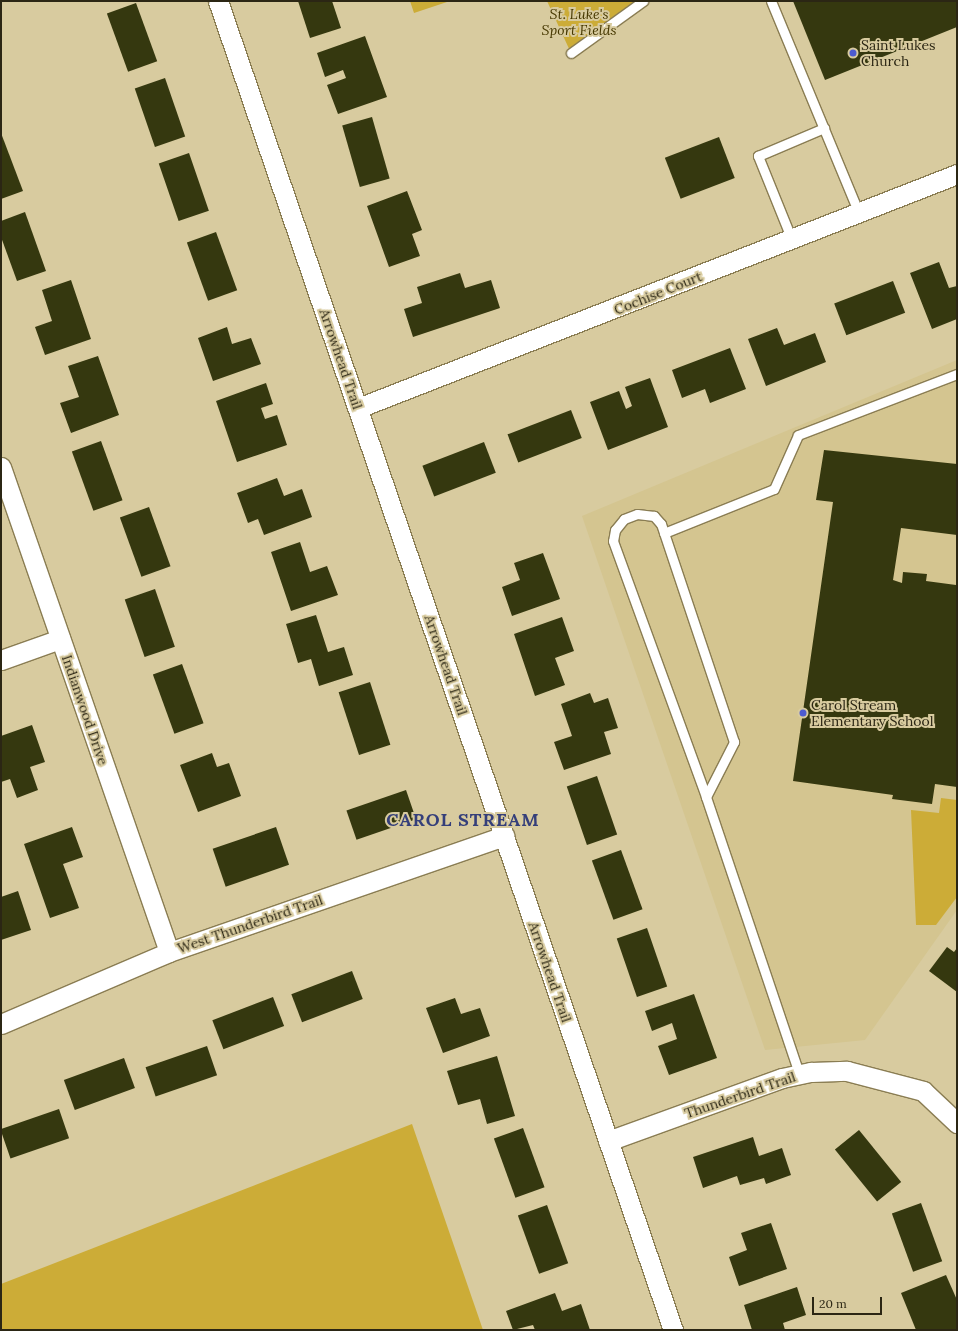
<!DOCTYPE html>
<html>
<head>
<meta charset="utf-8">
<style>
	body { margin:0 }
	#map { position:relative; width:958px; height:1331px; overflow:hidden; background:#d8cb9f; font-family:Lora,serif }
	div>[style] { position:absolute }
	.built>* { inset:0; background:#d4c590 }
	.green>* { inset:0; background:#ccac37 }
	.building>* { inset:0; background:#35380f; transform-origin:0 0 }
	.roads { filter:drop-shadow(1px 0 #8a7d53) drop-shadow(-1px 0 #8a7d53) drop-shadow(0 1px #8a7d53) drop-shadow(0 -1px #8a7d53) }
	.lane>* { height:9px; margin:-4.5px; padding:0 4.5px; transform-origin:4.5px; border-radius:4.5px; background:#fff }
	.street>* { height:19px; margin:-9.5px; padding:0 9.5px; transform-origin:9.5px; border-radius:9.5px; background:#fff }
	.dots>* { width:11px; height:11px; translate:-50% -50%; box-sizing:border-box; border:2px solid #d8cb9f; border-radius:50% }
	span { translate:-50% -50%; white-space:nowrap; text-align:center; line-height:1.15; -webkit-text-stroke:4px #d8cb9f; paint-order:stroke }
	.park-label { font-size:14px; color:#463800; font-style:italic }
	.poi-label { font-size:14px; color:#2b2614 }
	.left { translate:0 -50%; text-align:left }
	.street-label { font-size:14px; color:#2b2614 }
	.district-label { font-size:18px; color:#353f7a; font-weight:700; letter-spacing:1px }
	.frame { position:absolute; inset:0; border:2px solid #2b2614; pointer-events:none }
	.scale { position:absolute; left:812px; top:1297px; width:70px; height:18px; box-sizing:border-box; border:2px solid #2b2614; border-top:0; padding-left:5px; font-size:12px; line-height:14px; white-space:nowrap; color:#2b2614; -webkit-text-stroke:3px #d8cb9f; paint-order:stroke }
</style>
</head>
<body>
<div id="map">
	<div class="built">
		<div style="clip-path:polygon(957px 360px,957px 910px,865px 1040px,765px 1050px,582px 516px)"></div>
	</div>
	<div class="green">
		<div style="clip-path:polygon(410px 1px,450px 1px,414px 13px)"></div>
		<div style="clip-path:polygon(547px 1px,647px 1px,571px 53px)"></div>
		<div style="clip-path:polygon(941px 798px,957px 800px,957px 897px,936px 925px,916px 925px,911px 810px,939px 813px)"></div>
		<div style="clip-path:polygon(412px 1124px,483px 1330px,1px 1330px,1px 1284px)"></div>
	</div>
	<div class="building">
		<div style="clip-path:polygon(298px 1px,332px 1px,341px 28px,310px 38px)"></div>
		<div style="clip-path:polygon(793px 1px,957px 1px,957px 27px,825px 80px)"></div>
		<div style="left:136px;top:3px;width:62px;height:31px;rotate:70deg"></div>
		<div style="clip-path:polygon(365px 36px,387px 97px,338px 114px,327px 85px,346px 78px,343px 70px,325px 77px,317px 53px)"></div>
		<div style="left:165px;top:78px;width:62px;height:32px;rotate:71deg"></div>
		<div style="left:372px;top:117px;width:64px;height:31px;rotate:74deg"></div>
		<div style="clip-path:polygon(1px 133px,23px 191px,1px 199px)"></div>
		<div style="left:719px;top:137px;width:44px;height:58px;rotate:69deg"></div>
		<div style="left:189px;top:153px;width:61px;height:32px;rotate:71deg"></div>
		<div style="clip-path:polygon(407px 191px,422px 230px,412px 234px,420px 256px,389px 267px,367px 206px)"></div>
		<div style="clip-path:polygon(25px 212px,46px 271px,17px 281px,1px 237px,1px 221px)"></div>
		<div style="left:216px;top:232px;width:62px;height:31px;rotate:70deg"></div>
		<div style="clip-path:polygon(939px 262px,949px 288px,957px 286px,957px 319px,932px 329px,910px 273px)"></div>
		<div style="clip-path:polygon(460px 273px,465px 288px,491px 280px,500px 308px,413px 337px,404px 309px,422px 303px,417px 287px)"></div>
		<div style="clip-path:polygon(71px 280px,91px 339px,45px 355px,35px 327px,52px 321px,42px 290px)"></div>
		<div style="left:893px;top:281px;width:34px;height:63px;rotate:69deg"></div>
		<div style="clip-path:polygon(227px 327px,232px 344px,251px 338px,261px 364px,213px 381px,198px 338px)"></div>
		<div style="clip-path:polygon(777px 328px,784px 345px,815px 333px,826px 362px,766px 386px,748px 339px)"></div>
		<div style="clip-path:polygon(730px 348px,746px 389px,710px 403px,705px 389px,682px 398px,672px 370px)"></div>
		<div style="clip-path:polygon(98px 356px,119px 415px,71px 433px,60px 403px,79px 397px,68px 366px)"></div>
		<div style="clip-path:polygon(650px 378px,668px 427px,608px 450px,590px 402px,619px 391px,626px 409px,632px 406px,625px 387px)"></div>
		<div style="clip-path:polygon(266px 383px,273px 404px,261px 408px,265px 419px,277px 415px,287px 445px,237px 462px,216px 401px)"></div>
		<div style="left:571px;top:410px;width:30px;height:68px;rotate:69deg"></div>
		<div style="left:101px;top:441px;width:63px;height:31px;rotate:70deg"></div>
		<div style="left:484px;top:442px;width:33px;height:66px;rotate:69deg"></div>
		<div style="clip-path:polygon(824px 450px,957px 464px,957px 535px,901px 528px,893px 580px,902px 583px,903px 572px,927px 574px,926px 581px,956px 585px,957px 787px,935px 784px,932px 804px,892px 799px,893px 795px,793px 781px,833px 502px,816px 500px)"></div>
		<div style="clip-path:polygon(277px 478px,284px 496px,302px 489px,312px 517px,264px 535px,258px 519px,248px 523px,237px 493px)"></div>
		<div style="left:149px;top:507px;width:63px;height:31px;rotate:70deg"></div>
		<div style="clip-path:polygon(300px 542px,310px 572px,327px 566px,338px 595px,291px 611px,271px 552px)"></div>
		<div style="clip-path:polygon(543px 553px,560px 599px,512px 616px,502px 587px,520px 580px,514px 563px)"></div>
		<div style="left:155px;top:589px;width:61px;height:32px;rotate:71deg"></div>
		<div style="clip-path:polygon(316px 615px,328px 652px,344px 647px,353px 675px,319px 686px,311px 659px,298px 663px,286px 624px)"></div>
		<div style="clip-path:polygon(562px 617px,574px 651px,555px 658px,565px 685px,535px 696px,514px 634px)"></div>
		<div style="left:182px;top:664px;width:63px;height:31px;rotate:70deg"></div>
		<div style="left:370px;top:682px;width:66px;height:33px;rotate:72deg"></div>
		<div style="clip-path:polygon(590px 693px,594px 703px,608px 698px,618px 728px,604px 732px,611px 754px,564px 770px,554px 742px,572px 736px,561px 704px)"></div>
		<div style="clip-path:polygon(32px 725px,45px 762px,30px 767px,38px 790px,17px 798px,10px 779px,1px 782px,1px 736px)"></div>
		<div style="clip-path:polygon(212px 753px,217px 767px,229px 763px,241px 796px,198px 812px,180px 765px)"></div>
		<div style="left:597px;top:776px;width:62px;height:32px;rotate:71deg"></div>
		<div style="left:406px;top:790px;width:31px;height:63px;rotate:71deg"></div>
		<div style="clip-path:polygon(72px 827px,83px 857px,63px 864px,79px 908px,50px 918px,24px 844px)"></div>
		<div style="left:276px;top:827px;width:40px;height:67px;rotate:71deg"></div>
		<div style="left:621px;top:850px;width:63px;height:31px;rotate:70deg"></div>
		<div style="clip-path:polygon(18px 891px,31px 930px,1px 940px,1px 897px)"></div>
		<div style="left:647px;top:928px;width:62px;height:32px;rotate:71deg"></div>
		<div style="clip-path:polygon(947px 947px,954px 952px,957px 948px,957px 992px,929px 971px)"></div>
		<div style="left:352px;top:971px;width:30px;height:65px;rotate:69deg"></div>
		<div style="clip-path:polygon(694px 994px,717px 1058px,669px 1075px,658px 1046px,677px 1039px,672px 1023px,652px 1031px,645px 1011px)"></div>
		<div style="left:273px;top:997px;width:31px;height:65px;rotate:69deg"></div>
		<div style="clip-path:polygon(455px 998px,461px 1014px,480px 1008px,490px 1036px,443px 1053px,426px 1008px)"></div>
		<div style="left:207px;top:1046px;width:31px;height:65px;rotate:71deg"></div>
		<div style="clip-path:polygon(497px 1056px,515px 1116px,487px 1124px,480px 1099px,458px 1105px,447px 1071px)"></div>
		<div style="left:124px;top:1058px;width:32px;height:64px;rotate:70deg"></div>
		<div style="left:59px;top:1109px;width:31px;height:62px;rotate:71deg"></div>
		<div style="left:523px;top:1128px;width:63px;height:31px;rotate:70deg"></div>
		<div style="left:859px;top:1130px;width:67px;height:31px;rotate:51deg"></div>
		<div style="clip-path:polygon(753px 1137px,759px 1156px,782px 1148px,791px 1175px,766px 1184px,764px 1178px,740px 1185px,737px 1176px,703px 1188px,693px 1157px)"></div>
		<div style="left:921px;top:1203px;width:62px;height:31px;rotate:70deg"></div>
		<div style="left:547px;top:1205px;width:62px;height:31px;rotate:70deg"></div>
		<div style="clip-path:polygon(771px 1223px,787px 1269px,739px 1286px,729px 1257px,747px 1250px,741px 1233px)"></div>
		<div style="clip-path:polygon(946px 1275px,957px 1300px,957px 1330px,916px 1330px,901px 1293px)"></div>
		<div style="clip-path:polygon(797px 1287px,806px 1315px,783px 1323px,785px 1330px,752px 1330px,744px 1305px)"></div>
		<div style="clip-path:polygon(555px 1293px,562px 1311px,581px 1304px,590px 1330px,535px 1330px,533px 1325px,513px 1330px,506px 1311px)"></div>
	</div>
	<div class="roads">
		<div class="lane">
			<div style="left:771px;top:1px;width:230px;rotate:67.5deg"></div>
			<div style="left:571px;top:53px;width:89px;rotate:-35.8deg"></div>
			<div style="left:792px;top:240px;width:91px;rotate:-112deg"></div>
			<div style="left:758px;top:156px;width:72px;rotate:-23deg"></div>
			<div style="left:664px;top:533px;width:118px;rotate:-21.8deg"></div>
			<div style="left:774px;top:489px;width:59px;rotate:-66deg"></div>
			<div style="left:798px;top:435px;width:170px;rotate:-21deg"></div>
			<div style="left:706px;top:797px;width:62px;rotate:-63deg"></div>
			<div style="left:734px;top:742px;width:230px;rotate:-108.5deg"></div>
			<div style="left:661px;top:524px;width:11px;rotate:-131deg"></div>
			<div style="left:654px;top:516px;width:17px;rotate:-173deg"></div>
			<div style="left:637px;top:514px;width:14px;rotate:159deg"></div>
			<div style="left:624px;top:519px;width:14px;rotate:129deg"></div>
			<div style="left:615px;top:530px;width:11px;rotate:100deg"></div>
			<div style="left:613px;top:541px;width:272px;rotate:70deg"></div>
			<div style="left:706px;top:797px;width:292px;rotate:71.4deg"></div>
		</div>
		<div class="street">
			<div style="left:218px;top:1px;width:1405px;rotate:71.1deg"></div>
			<div style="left:358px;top:408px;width:643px;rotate:-21.34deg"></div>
			<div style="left:1px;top:467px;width:513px;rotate:70.89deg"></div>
			<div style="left:1px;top:660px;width:63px;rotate:-19.6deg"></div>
			<div style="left:1px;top:1024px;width:183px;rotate:-23.2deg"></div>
			<div style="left:169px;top:952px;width:355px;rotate:-19.1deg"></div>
			<div style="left:608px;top:1141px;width:185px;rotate:-19.9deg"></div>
			<div style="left:782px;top:1078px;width:30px;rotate:-12deg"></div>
			<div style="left:811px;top:1072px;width:36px;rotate:-2deg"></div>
			<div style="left:847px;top:1071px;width:79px;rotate:14.7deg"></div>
			<div style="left:923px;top:1091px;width:47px;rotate:43.3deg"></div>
		</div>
	</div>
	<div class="dots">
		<div style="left:853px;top:53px;background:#4d5bd0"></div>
		<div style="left:803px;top:713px;background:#4d5bd0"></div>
	</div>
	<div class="park-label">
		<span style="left:579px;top:22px">St. Luke's<br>Sport Fields</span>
	</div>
	<div class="poi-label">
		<span class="left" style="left:861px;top:53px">Saint Lukes<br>Church</span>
		<span class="left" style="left:811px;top:713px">Carol Stream<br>Elementary School</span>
	</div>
	<div class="street-label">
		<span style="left:658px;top:293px;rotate:-22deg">Cochise Court</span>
		<span style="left:341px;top:359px;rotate:71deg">Arrowhead Trail</span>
		<span style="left:446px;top:665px;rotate:71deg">Arrowhead Trail</span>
		<span style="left:85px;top:710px;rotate:71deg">Indianwood Drive</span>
		<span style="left:250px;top:924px;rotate:-19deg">West Thunderbird Trail</span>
		<span style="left:550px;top:972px;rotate:71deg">Arrowhead Trail</span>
		<span style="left:740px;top:1095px;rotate:-19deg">Thunderbird Trail</span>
	</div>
	<div class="district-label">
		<span style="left:463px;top:820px">CAROL STREAM</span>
	</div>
	<div class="frame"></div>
	<div class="scale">20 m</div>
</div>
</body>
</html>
